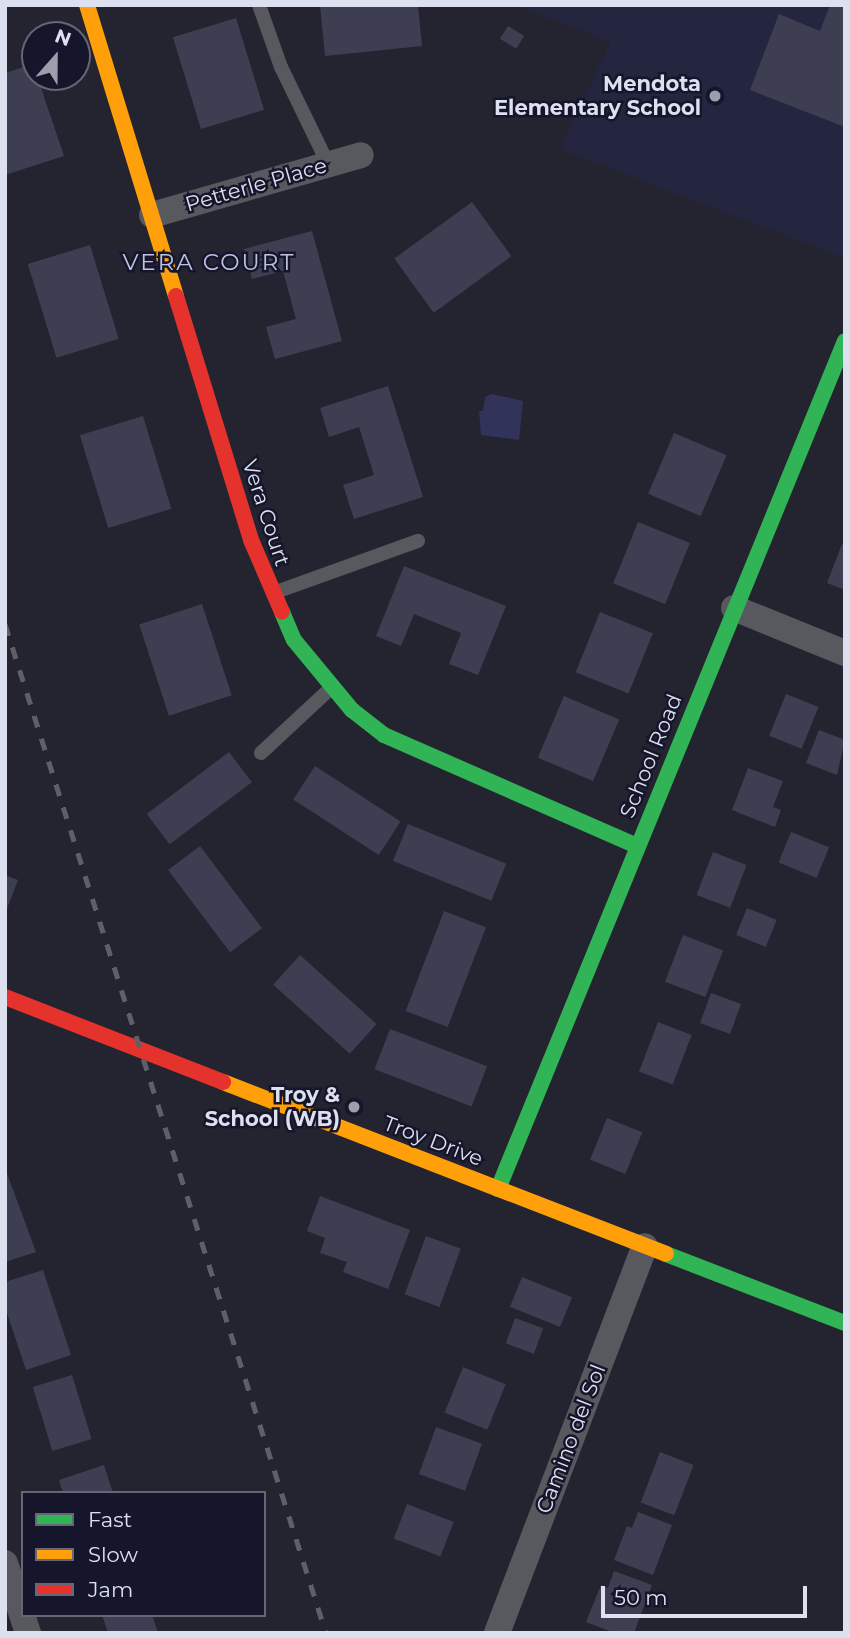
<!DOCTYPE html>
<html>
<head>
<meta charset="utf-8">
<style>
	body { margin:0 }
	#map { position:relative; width:850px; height:1638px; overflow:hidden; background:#232430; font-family:Montserrat,sans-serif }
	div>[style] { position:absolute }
	.built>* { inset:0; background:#242640 }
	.green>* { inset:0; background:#31335a }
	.building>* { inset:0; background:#3e3e52; transform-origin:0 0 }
	.lane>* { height:14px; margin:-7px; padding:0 7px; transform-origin:7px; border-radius:7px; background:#58595f }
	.street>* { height:26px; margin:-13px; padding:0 13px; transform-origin:13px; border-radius:13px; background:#58595f }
	.fast>* { height:16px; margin:-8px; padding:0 8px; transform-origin:8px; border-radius:8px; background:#30b455 }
	.slow>* { height:16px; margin:-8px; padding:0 8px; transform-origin:8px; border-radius:8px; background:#ff9f0a }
	.jam>* { height:16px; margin:-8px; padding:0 8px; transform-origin:8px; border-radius:8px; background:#e5322d }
	.rail>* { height:5px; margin-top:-2.5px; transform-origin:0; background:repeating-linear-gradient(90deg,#5f6067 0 12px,transparent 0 24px) }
	.dots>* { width:19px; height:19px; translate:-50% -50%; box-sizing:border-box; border:4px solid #15162b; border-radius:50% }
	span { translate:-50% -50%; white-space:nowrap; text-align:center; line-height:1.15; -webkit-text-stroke:5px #15162b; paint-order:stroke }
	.poi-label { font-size:21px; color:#dde0ef; font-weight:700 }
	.right { translate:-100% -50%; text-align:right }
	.street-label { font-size:21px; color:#dde0ef }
	.neighbourhood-label { font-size:23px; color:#bec2df; letter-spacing:2px }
	.frame { position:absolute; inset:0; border:7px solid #dde0ef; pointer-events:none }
	.legend { position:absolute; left:21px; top:1491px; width:245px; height:126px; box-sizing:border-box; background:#15162b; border:2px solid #656779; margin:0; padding:9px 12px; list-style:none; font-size:21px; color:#dde0ef }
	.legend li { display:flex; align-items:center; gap:14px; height:35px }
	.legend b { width:35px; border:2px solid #656779 }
	.north { position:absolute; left:21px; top:21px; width:70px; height:70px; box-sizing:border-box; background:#15162b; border:2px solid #656779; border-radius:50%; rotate:21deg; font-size:19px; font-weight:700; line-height:28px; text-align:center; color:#dde0ef }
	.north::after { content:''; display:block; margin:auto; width:24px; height:32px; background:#9c9eac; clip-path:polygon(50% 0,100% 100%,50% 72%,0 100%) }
	.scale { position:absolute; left:601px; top:1586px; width:206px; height:32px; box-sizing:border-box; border:4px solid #dde0ef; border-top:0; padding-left:9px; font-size:21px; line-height:24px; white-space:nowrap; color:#dde0ef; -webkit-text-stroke:5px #15162b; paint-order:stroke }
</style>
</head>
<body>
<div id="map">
	<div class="built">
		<div style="clip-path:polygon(516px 5px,845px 5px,845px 258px,560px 149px,611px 42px)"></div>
	</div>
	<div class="green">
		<div style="clip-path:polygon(492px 394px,523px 401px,519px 440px,481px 435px,479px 411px,483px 411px,485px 397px)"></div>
	</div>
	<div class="building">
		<div style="clip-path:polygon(320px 5px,418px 5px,422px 46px,325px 56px)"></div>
		<div style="clip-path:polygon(830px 5px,845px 5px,845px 127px,750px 90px,779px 14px,820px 31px)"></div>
		<div style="left:236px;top:18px;width:96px;height:66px;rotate:73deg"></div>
		<div style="left:508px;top:26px;width:19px;height:15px;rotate:32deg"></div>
		<div style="clip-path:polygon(33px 64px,64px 156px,5px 175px,5px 73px)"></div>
		<div style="left:472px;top:202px;width:67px;height:96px;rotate:54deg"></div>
		<div style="clip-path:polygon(312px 231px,342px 341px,275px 359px,266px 327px,296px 319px,283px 271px,252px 279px,244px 249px)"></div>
		<div style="left:90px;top:245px;width:98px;height:65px;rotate:73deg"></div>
		<div style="clip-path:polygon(388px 386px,423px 497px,354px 519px,343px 485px,374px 475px,359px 427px,329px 437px,320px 408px)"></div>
		<div style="left:143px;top:416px;width:97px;height:66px;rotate:73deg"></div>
		<div style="left:674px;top:433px;width:57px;height:66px;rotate:23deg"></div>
		<div style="left:638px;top:522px;width:56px;height:66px;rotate:22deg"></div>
		<div style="clip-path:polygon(842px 544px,845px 545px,845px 590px,827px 583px)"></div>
		<div style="clip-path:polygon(404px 566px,506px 606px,478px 675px,449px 664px,461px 633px,414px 614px,401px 646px,376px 636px)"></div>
		<div style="left:202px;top:604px;width:96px;height:66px;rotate:72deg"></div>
		<div style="left:600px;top:612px;width:57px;height:65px;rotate:22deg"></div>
		<div style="left:786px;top:694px;width:35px;height:45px;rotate:22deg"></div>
		<div style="left:564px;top:696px;width:60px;height:67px;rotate:23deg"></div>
		<div style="clip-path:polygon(819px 730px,845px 740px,837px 775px,806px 763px)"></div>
		<div style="left:229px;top:752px;width:38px;height:103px;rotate:53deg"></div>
		<div style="left:315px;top:766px;width:102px;height:40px;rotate:33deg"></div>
		<div style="clip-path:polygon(748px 768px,783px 781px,773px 807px,781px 810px,775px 827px,732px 810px)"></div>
		<div style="left:408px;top:824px;width:106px;height:40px;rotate:22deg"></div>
		<div style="left:791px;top:832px;width:41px;height:33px;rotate:22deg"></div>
		<div style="left:200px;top:846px;width:103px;height:40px;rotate:53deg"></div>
		<div style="left:713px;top:852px;width:36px;height:46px;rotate:21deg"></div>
		<div style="clip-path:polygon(5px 875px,18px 880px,5px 914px)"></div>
		<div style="left:747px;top:908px;width:32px;height:29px;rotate:22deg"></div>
		<div style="left:444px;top:911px;width:45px;height:107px;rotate:21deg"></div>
		<div style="left:683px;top:935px;width:43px;height:50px;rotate:21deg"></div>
		<div style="left:300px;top:955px;width:103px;height:40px;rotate:42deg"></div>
		<div style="left:711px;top:993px;width:32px;height:32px;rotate:20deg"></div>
		<div style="left:658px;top:1022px;width:36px;height:53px;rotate:21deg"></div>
		<div style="left:390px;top:1029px;width:104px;height:43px;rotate:21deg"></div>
		<div style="left:607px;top:1118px;width:38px;height:45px;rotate:22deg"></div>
		<div style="clip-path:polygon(5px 1168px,36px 1252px,5px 1262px)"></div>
		<div style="clip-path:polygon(320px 1196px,410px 1230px,388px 1289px,343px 1272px,347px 1262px,320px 1253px,325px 1238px,307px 1231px)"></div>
		<div style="left:426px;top:1236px;width:37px;height:62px;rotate:20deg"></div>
		<div style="clip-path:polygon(43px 1270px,71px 1355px,26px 1370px,5px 1307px,5px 1282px)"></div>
		<div style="left:522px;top:1277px;width:54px;height:32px;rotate:22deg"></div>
		<div style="left:515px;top:1318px;width:30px;height:27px;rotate:20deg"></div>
		<div style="left:463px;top:1367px;width:46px;height:49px;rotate:22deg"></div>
		<div style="left:72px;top:1375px;width:67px;height:41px;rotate:73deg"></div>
		<div style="left:436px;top:1427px;width:49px;height:50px;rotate:20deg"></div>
		<div style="left:660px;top:1452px;width:36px;height:54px;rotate:21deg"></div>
		<div style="clip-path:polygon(104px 1465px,113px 1493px,63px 1493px,59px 1480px)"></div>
		<div style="left:407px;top:1504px;width:50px;height:37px;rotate:21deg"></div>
		<div style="clip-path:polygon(638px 1512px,672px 1525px,653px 1575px,614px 1560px,627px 1526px,632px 1528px)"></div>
		<div style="clip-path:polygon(614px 1571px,652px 1585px,634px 1633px,615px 1633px,586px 1622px,601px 1585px,608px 1588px)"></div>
		<div style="clip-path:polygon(102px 1615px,152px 1615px,158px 1633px,108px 1633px)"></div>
	</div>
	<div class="lane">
		<div style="left:259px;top:5px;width:66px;rotate:70.5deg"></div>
		<div style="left:281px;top:67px;width:108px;rotate:64.1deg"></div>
		<div style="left:276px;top:592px;width:151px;rotate:-19.8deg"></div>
		<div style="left:261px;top:753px;width:96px;rotate:-42.9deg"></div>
	</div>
	<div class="street">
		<div style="left:152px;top:215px;width:217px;rotate:-16deg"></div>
		<div style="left:734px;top:608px;width:120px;rotate:22.1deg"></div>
		<div style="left:5px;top:1563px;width:74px;rotate:71.8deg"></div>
		<div style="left:497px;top:1633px;width:414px;rotate:-69.1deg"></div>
	</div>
	<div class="fast">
		<div style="left:282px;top:612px;width:30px;rotate:67deg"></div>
		<div style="left:294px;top:640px;width:91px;rotate:50.4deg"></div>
		<div style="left:352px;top:710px;width:41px;rotate:38deg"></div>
		<div style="left:384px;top:735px;width:276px;rotate:23.7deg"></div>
		<div style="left:498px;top:1189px;width:916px;rotate:-67.75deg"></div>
		<div style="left:666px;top:1254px;width:192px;rotate:21.1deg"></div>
	</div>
	<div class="slow">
		<div style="left:87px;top:5px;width:304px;rotate:73deg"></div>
		<div style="left:223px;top:1082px;width:475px;rotate:21.2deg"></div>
	</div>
	<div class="jam">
		<div style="left:176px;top:296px;width:255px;rotate:72.9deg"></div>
		<div style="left:251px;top:540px;width:78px;rotate:66.7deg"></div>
		<div style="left:5px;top:997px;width:234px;rotate:21.3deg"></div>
	</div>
	<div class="rail">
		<div style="left:5px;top:624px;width:1059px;rotate:72.35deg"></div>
	</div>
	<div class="dots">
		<div style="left:715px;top:96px;background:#9c9eac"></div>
		<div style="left:354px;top:1107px;background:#9c9eac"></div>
	</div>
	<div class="poi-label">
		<span class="right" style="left:701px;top:96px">Mendota<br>Elementary School</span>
		<span class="right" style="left:340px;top:1107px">Troy &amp;<br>School (WB)</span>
	</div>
	<div class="street-label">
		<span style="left:256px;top:185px;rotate:-16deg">Petterle Place</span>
		<span style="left:266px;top:513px;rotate:72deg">Vera Court</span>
		<span style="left:651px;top:756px;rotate:-68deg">School Road</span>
		<span style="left:433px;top:1141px;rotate:21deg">Troy Drive</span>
		<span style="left:571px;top:1439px;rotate:-69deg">Camino del Sol</span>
	</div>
	<div class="neighbourhood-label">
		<span style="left:209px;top:262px">VERA COURT</span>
	</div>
	<div class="frame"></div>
	<ul class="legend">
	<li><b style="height:9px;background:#30b455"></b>Fast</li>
	<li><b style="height:9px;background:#ff9f0a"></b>Slow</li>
	<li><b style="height:9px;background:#e5322d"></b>Jam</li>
	</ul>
	<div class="north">N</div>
	<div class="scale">50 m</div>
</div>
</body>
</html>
